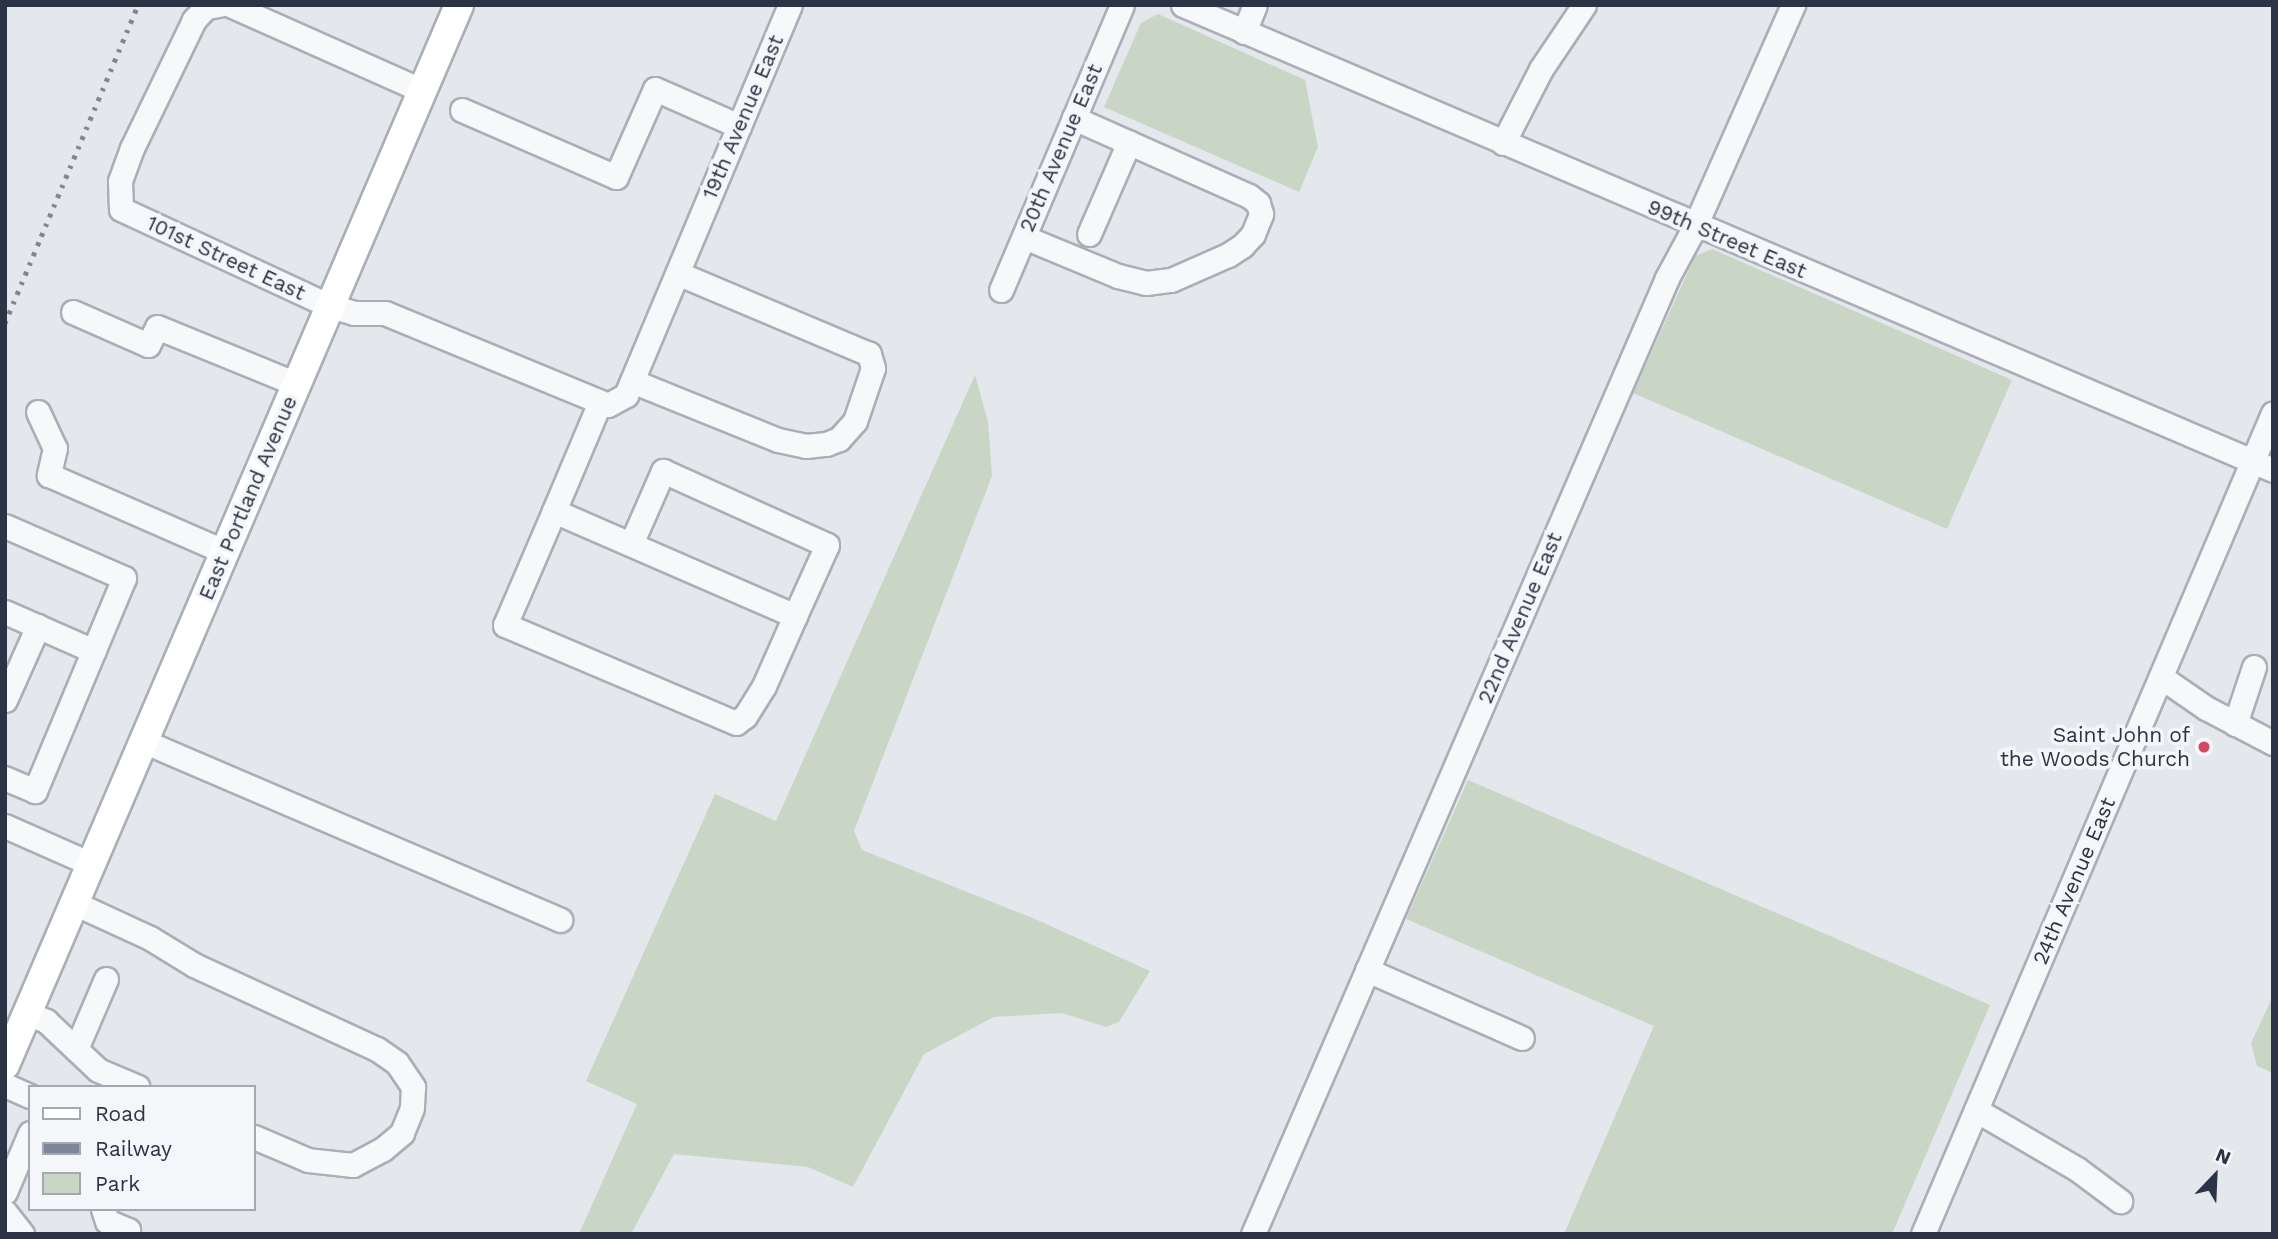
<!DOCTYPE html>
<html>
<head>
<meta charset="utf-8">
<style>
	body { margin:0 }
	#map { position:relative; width:2278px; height:1239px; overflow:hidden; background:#e4e7ec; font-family:"Work Sans",sans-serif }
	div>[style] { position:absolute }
	.green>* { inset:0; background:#c9d6c5 }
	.roads { filter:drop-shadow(2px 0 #a9aeb7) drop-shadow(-2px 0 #a9aeb7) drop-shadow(0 2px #a9aeb7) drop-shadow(0 -2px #a9aeb7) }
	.minor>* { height:23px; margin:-11.5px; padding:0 11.5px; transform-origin:11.5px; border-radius:11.5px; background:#f7f8fa }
	.major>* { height:28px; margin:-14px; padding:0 14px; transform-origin:14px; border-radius:14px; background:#fff }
	.rail>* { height:5px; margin-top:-2.5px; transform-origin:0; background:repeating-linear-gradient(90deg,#7d8696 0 3.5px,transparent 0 10.5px) }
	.dots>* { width:19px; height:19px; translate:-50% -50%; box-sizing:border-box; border:4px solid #f4f6f9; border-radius:50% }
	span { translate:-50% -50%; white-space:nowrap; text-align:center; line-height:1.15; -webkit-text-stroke:7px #f4f6f9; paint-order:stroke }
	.street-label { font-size:21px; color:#2b3445 }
	.poi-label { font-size:21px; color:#2b3445 }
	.right { translate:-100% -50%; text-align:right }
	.frame { position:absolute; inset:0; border:7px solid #2b3445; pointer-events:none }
	.legend { position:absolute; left:28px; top:1085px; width:228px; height:126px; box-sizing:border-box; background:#f4f6f9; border:2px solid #a4a8b1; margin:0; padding:9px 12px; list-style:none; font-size:21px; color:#2b3445 }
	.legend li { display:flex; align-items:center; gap:14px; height:35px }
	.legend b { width:35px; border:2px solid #a4a8b1 }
	.north { position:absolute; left:2180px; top:1141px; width:70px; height:70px; -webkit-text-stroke:5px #f4f6f9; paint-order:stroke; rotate:23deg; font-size:19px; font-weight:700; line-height:28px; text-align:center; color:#2b3445 }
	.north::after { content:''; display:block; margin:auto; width:24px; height:32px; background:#2b3445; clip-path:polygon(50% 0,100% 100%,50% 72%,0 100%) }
</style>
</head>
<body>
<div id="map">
	<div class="green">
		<div style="clip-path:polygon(1158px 14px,1305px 80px,1318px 147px,1299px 192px,1104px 107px,1141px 23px)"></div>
		<div style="clip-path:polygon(1712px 249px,2012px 380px,1947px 529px,1633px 393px,1695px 256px)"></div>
		<div style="clip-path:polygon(975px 375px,988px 422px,992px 476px,854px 831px,862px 850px,1035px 919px,1150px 971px,1119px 1022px,1106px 1027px,1062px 1013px,994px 1017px,924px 1054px,853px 1187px,808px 1167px,674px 1154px,631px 1234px,579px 1234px,637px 1104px,586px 1081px,715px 794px,776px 821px)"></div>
		<div style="clip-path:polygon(1468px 780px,1990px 1005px,1892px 1234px,1564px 1234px,1654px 1026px,1406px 919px)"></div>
		<div style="clip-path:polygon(2273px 996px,2273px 1073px,2257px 1066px,2251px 1043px)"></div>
	</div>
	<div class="roads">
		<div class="minor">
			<div style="left:219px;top:5px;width:13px;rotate:171deg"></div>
			<div style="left:206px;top:7px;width:18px;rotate:133deg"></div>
			<div style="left:194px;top:20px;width:142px;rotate:115.8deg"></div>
			<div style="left:132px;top:148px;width:35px;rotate:110deg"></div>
			<div style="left:120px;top:181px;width:28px;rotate:88deg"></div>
			<div style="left:121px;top:209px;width:230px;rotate:24.9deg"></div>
			<div style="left:330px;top:306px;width:25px;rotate:16deg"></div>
			<div style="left:354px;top:313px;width:31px"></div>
			<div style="left:385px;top:313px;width:241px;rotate:22.4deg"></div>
			<div style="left:608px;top:405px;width:21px;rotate:-29deg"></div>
			<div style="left:626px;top:395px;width:423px;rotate:-67.2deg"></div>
			<div style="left:230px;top:5px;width:211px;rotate:24deg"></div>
			<div style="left:1183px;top:5px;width:1185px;rotate:23.1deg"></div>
			<div style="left:1244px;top:32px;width:29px;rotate:-68deg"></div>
			<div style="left:462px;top:110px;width:168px;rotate:23.5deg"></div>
			<div style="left:616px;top:177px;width:96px;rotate:-66.1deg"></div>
			<div style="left:655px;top:89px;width:92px;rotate:23.8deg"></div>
			<div style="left:1503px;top:143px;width:83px;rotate:-62.8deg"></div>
			<div style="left:1541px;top:69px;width:77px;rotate:-56.1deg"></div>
			<div style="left:1089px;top:234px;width:100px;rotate:-66.5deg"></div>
			<div style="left:1024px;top:237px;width:102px;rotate:22.5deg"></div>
			<div style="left:1118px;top:276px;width:29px;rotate:14deg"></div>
			<div style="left:1146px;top:283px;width:25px;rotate:-7deg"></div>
			<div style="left:1171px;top:280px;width:62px;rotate:-23.7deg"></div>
			<div style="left:1228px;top:255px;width:17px;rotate:-33deg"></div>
			<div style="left:1242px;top:246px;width:16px;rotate:-47deg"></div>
			<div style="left:1253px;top:234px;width:22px;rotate:-68deg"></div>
			<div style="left:1261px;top:214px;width:11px;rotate:-105deg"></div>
			<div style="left:1258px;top:203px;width:11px;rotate:-142deg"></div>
			<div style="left:1249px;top:196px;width:192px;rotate:-156deg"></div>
			<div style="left:1001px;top:290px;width:310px;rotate:-67deg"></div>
			<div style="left:73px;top:312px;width:82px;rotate:23.7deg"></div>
			<div style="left:148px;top:345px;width:20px;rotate:-63deg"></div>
			<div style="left:157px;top:327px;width:151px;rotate:22.2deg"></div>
			<div style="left:632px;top:381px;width:157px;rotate:22deg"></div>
			<div style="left:778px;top:440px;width:29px;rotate:12deg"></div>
			<div style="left:806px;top:446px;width:20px;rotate:-6deg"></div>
			<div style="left:826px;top:444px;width:14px;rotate:-21deg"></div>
			<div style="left:839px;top:439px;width:24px;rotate:-48deg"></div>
			<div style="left:855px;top:421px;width:56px;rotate:-71.2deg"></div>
			<div style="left:873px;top:368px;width:15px;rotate:-106deg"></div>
			<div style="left:869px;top:354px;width:208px;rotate:-157.1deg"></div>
			<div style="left:38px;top:412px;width:40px;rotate:65deg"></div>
			<div style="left:55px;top:448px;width:28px;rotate:103deg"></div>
			<div style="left:49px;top:475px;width:192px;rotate:23.6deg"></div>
			<div style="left:554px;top:511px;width:263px;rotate:23.5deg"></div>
			<div style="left:795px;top:616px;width:77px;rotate:113.9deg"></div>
			<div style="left:764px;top:686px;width:36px;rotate:122deg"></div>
			<div style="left:745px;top:716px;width:11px;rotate:142deg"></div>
			<div style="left:736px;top:723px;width:251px;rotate:-157deg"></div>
			<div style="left:505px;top:625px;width:124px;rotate:-66.7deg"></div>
			<div style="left:554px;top:511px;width:118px;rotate:-67.1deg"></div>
			<div style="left:5px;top:526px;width:130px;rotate:23.6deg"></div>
			<div style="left:124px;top:578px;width:231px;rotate:112.7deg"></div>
			<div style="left:35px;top:791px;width:33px;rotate:-157deg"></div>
			<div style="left:631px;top:544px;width:80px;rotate:-66.3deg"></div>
			<div style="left:663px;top:471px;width:180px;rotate:24.3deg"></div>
			<div style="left:827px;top:545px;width:78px;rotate:114.3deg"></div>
			<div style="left:5px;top:612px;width:97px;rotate:23.7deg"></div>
			<div style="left:2161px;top:677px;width:55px;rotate:34.6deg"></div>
			<div style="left:2206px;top:708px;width:76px;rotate:27.6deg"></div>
			<div style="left:5px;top:700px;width:81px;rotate:-66deg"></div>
			<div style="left:2235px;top:724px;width:60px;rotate:-71.6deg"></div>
			<div style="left:143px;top:741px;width:454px;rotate:23.2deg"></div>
			<div style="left:5px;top:826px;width:94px;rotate:23.8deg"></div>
			<div style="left:74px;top:903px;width:84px;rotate:24.7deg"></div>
			<div style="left:150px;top:938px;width:52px;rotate:31.5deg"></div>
			<div style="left:194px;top:965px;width:201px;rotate:24.7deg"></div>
			<div style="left:377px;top:1049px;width:24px;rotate:35deg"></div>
			<div style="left:397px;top:1063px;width:29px;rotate:56deg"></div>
			<div style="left:413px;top:1087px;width:21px;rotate:93deg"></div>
			<div style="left:412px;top:1108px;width:27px;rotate:112deg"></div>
			<div style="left:402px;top:1133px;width:25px;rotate:140deg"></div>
			<div style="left:383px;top:1149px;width:34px;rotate:152deg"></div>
			<div style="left:353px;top:1165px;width:45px;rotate:-173.7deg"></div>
			<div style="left:308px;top:1160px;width:59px;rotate:-156.9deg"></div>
			<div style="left:1367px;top:970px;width:169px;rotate:23.7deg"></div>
			<div style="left:27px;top:1013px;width:21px;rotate:23deg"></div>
			<div style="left:46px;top:1021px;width:71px;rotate:43.3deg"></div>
			<div style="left:98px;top:1070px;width:43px;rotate:23deg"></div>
			<div style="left:76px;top:1049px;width:76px;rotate:-66.8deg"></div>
			<div style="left:5px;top:1085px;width:27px;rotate:24deg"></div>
			<div style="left:1976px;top:1110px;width:117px;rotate:30.3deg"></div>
			<div style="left:2077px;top:1169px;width:54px;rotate:36.7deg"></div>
			<div style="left:5px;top:1192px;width:64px;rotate:-67deg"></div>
			<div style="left:103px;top:1209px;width:13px;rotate:72deg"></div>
			<div style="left:107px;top:1221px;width:23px;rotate:23deg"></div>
			<div style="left:128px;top:1230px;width:4px;rotate:117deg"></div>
			<div style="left:5px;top:1212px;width:28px;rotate:52deg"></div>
			<div style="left:1253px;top:1234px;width:1042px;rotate:-66.58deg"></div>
			<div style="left:1667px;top:278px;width:59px;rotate:-61.7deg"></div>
			<div style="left:1695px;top:226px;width:242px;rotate:-66.1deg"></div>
			<div style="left:1923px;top:1234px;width:892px;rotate:-66.91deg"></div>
		</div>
		<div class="major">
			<div style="left:5px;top:1065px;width:1153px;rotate:-66.81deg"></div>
		</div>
	</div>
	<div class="rail">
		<div style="left:5px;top:323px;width:345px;rotate:-67.3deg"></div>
	</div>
	<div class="dots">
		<div style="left:2204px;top:747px;background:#d1495b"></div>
	</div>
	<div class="street-label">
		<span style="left:743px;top:117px;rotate:-67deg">19th Avenue East</span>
		<span style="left:1061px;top:148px;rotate:-67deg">20th Avenue East</span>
		<span style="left:1727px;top:239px;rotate:23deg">99th Street East</span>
		<span style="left:226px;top:258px;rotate:25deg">101st Street East</span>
		<span style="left:248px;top:498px;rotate:-67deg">East Portland Avenue</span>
		<span style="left:1520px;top:618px;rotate:-67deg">22nd Avenue East</span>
		<span style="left:2074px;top:881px;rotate:-67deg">24th Avenue East</span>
	</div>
	<div class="poi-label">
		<span class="right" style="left:2190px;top:747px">Saint John of<br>the Woods Church</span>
	</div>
	<div class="frame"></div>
	<ul class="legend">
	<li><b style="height:9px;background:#fff"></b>Road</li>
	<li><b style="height:9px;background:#7d8696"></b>Railway</li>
	<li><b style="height:19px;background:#c9d6c5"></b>Park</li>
	</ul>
	<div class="north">N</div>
</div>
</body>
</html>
